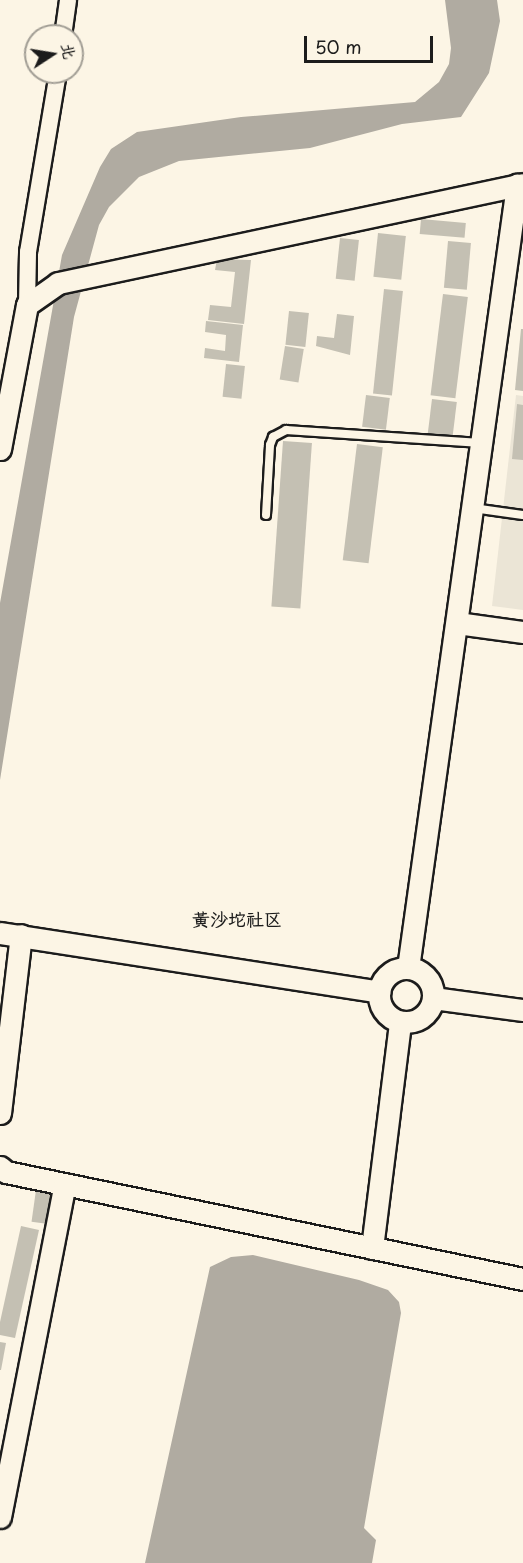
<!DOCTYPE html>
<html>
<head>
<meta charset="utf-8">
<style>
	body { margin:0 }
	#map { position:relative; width:523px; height:1563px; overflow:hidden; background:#fcf5e5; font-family:"Playpen Sans","LXGW WenKai TC",sans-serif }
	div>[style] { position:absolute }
	.built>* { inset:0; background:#ebe5d6 }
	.water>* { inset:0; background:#b0aba1 }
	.building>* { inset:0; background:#c4c0b3; transform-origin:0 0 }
	.roads { filter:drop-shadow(2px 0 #1c1c1c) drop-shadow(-2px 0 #1c1c1c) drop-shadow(0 2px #1c1c1c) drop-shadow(0 -2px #1c1c1c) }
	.service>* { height:8px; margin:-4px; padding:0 4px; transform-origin:4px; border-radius:4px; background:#fcf5e5 }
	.minor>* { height:16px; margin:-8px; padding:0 8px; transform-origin:8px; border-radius:8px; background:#fcf5e5 }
	.tertiary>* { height:21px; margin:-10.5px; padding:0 10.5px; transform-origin:10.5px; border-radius:10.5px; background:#fcf5e5 }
	.tertiary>.ring { margin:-10.5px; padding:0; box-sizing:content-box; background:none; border:21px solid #fcf5e5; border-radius:50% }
	span { translate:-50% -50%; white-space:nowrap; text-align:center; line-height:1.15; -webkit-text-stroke:4.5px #fcf5e5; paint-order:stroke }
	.quarter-label { font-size:18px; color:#1c1c1c; font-weight:700 }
	.north { position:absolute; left:24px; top:24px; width:60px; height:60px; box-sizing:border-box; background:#fcf5e5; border:2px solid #a29e95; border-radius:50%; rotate:78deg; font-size:16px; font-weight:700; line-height:24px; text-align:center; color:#1c1c1c }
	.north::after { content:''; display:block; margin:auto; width:21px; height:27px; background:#1c1c1c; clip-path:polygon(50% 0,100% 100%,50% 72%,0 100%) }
	.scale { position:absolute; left:304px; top:36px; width:129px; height:27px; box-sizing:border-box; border:3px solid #1c1c1c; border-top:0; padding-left:8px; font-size:18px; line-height:21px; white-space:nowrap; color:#1c1c1c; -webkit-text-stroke:4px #fcf5e5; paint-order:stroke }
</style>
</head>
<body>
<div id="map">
	<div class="built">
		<div style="clip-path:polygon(516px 395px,523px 396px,523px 610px,492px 606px)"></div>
	</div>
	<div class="water">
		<div style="clip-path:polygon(445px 0,497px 0,500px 21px,489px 73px,461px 117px,402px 124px,310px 148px,179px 161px,139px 177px,109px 207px,99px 225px,74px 317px,0 780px,0 603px,62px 255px,100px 167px,111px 149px,137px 132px,241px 117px,415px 102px,439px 82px,449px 64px,451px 48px)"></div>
		<div style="clip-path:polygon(253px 1255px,359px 1280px,388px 1290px,399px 1302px,401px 1313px,364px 1528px,376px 1540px,372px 1563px,145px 1563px,210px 1267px,231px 1257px)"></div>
	</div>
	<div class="building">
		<div style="left:421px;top:219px;width:45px;height:15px;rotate:5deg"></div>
		<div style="left:378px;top:233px;width:28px;height:44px;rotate:6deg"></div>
		<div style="left:340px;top:238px;width:19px;height:41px;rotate:6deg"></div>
		<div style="left:448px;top:241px;width:23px;height:47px;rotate:5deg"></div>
		<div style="clip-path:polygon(217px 259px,251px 260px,244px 324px,208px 320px,210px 305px,231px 307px,235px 272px,215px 270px)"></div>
		<div style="left:384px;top:289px;width:19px;height:105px;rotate:6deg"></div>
		<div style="left:443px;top:294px;width:25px;height:102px;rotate:7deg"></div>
		<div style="left:289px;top:311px;width:20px;height:34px;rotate:6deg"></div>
		<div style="clip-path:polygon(337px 314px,354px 316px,350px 355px,316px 346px,317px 336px,334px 338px)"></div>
		<div style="clip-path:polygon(206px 321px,243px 325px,239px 362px,204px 358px,205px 348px,225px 351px,226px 335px,205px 332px)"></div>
		<div style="clip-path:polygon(521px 329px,523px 329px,523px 391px,515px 390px)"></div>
		<div style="left:285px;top:346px;width:19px;height:34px;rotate:9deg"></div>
		<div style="left:226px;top:364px;width:19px;height:33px;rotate:6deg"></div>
		<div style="left:366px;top:395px;width:24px;height:32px;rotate:7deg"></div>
		<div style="left:432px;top:399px;width:25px;height:37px;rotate:7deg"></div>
		<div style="clip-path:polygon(517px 404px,523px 405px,523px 460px,512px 459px)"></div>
		<div style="left:283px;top:441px;width:29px;height:166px;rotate:4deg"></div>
		<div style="left:357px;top:444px;width:26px;height:117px;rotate:7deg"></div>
		<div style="left:36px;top:1190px;width:15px;height:32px;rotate:8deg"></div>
		<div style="clip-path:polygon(21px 1226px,39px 1230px,15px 1338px,0 1335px,0 1322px)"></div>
		<div style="clip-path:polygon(0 1342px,6px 1343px,1px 1370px,0 1370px)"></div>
	</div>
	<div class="roads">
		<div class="service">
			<div style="left:473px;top:508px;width:50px;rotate:8deg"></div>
			<div style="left:266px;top:515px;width:70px;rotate:-86.7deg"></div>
			<div style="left:270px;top:445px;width:9px;rotate:-69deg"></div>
			<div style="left:273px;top:437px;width:15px;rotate:-28deg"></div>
			<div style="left:286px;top:430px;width:195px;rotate:3.8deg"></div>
		</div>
		<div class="minor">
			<div style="left:63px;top:36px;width:36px;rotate:-82deg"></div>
			<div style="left:27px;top:305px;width:53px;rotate:-88.9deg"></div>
			<div style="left:28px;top:252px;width:182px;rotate:-80.5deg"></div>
		</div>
		<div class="tertiary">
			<div style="left:0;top:449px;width:147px;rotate:-79.4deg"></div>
			<div style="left:27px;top:305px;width:38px;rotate:-35deg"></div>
			<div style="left:58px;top:283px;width:475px;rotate:-12deg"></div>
			<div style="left:457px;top:623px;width:67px;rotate:7.8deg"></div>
			<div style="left:0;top:933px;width:384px;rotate:8.8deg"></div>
			<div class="ring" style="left:379px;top:968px;width:33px;height:33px"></div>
			<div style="left:408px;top:968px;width:791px;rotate:-82.07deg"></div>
			<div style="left:433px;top:998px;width:91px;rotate:7.6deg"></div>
			<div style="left:0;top:1113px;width:179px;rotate:-83.3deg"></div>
			<div style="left:0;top:1167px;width:8px;rotate:40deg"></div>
			<div style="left:6px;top:1172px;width:528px;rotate:11.69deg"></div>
			<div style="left:372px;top:1248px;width:228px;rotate:-82.9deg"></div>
			<div style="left:0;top:1517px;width:339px;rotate:-79deg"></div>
		</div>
	</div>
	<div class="quarter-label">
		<span style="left:237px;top:919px">黄沙坨社区</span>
	</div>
	<div class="north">北</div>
	<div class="scale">50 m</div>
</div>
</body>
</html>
